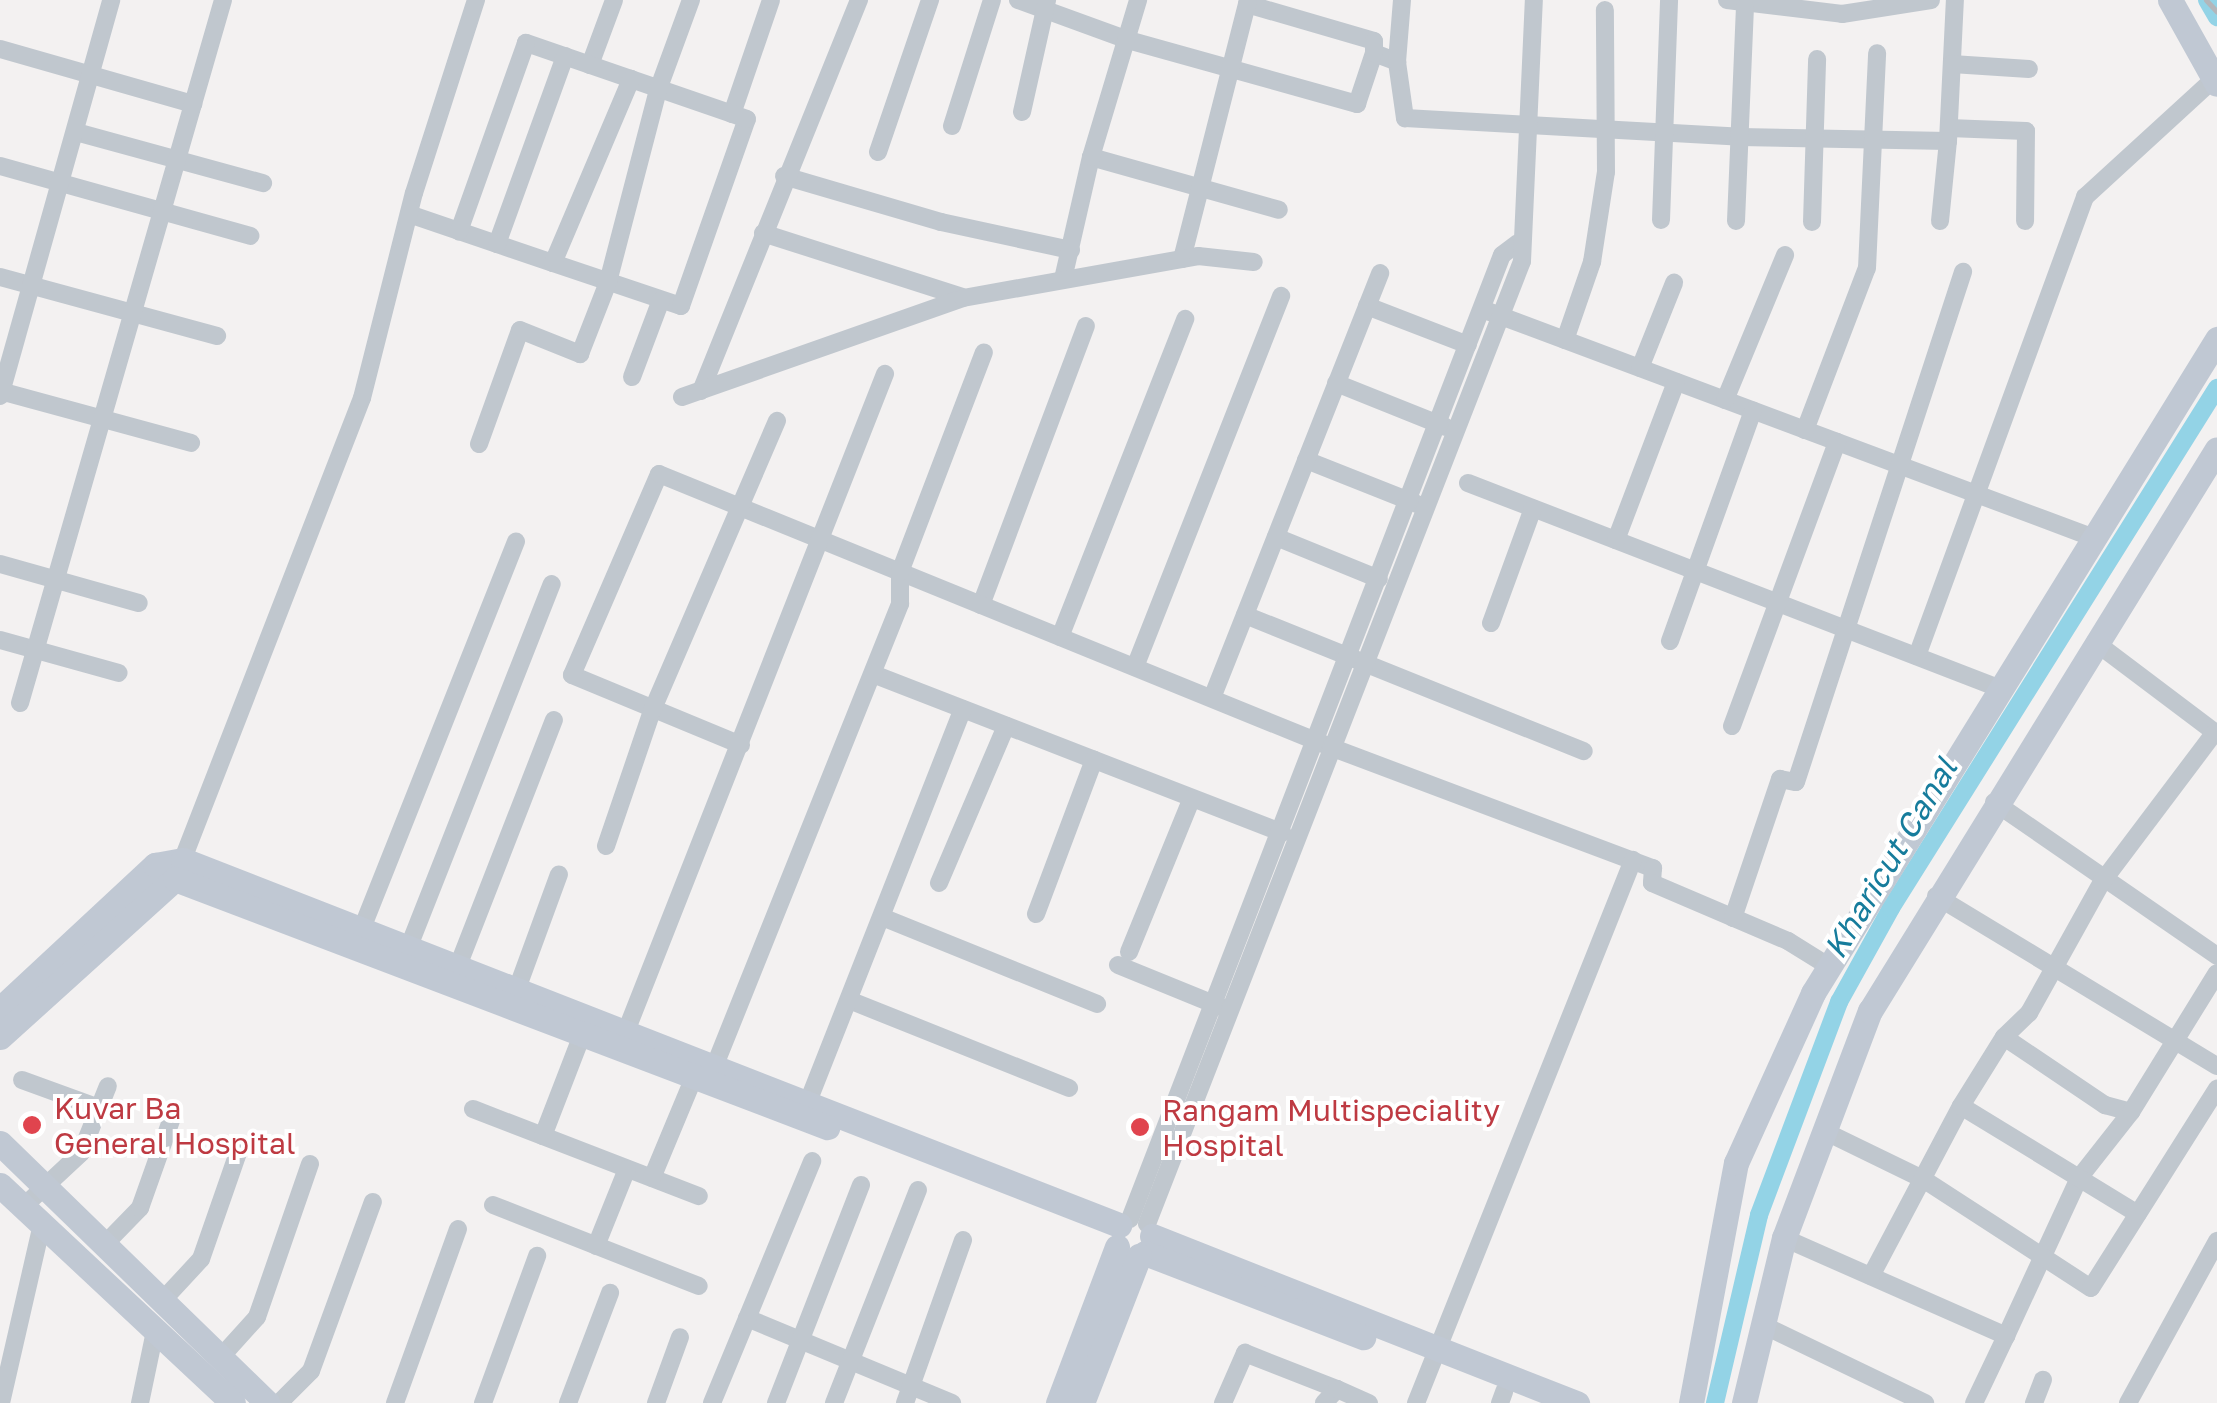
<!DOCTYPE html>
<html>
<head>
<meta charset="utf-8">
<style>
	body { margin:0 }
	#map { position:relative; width:2217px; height:1403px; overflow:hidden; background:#f3f1f1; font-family:"Golos Text",sans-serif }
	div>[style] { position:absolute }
	.canal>* { height:18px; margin:-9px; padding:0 9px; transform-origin:9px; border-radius:9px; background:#93d3e6 }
	.street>* { height:18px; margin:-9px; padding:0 9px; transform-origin:9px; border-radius:9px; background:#c0c7ce }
	.secondary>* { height:25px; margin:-12.5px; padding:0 12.5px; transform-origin:12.5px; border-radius:12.5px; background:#c0c8d3 }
	.rail>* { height:5px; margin:-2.5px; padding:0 2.5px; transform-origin:2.5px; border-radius:2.5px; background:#b3b6ba }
	.dots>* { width:28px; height:28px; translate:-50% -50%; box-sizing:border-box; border:5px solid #fff; border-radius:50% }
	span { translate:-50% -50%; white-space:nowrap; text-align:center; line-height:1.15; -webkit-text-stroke:8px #fff; paint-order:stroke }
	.health-label { font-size:30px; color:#be3a42 }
	.left { translate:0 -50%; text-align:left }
	.water-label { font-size:32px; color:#167c9c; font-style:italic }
</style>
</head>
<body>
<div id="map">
	<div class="canal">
		<div style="left:2207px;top:0;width:20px;rotate:60deg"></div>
		<div style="left:1715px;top:1403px;width:193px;rotate:-76.8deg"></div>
		<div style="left:1759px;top:1215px;width:228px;rotate:-69.4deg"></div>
		<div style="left:1839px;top:1002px;width:107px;rotate:-61deg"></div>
		<div style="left:1891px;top:908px;width:614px;rotate:-57.92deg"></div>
	</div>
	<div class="street">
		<div style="left:1018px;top:0;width:117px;rotate:20deg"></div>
		<div style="left:1128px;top:40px;width:238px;rotate:15.6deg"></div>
		<div style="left:1357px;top:104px;width:54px;rotate:-71.6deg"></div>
		<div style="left:1374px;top:53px;width:25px;rotate:21deg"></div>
		<div style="left:1397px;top:62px;width:57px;rotate:81.9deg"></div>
		<div style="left:1405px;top:118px;width:336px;rotate:3.2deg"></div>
		<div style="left:1740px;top:137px;width:208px;rotate:1.1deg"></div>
		<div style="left:1948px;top:141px;width:141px;rotate:-87.2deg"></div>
		<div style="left:1727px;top:0;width:116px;rotate:6.9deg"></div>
		<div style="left:1842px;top:14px;width:90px;rotate:-8.9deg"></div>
		<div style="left:1247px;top:4px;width:132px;rotate:16.2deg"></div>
		<div style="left:1374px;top:41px;width:12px;rotate:90deg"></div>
		<div style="left:0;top:49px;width:201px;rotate:15.9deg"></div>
		<div style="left:193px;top:104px;width:108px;rotate:-73.9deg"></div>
		<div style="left:1397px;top:62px;width:62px;rotate:-85.4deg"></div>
		<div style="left:1952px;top:64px;width:77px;rotate:3.7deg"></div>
		<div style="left:590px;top:65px;width:69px;rotate:-69.7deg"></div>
		<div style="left:1022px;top:112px;width:115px;rotate:-77.4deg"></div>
		<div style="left:732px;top:114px;width:120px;rotate:-71.1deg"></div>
		<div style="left:952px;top:126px;width:132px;rotate:-72.4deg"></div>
		<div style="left:1949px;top:128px;width:77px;rotate:2.2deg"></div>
		<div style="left:2026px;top:131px;width:90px;rotate:90.6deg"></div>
		<div style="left:76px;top:132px;width:194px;rotate:15.3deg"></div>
		<div style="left:878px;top:152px;width:161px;rotate:-71.1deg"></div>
		<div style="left:1091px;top:157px;width:195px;rotate:15.7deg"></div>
		<div style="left:0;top:166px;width:260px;rotate:15.6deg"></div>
		<div style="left:784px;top:176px;width:164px;rotate:16.3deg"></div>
		<div style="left:941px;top:222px;width:133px;rotate:12.2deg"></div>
		<div style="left:409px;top:214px;width:152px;rotate:18.8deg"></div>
		<div style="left:553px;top:263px;width:135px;rotate:18.6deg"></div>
		<div style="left:681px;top:306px;width:198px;rotate:-70.6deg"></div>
		<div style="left:747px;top:119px;width:234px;rotate:-161deg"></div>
		<div style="left:526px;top:43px;width:200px;rotate:109.6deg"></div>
		<div style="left:1661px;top:220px;width:220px;rotate:-87.9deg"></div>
		<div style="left:1736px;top:221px;width:214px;rotate:-87.6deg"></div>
		<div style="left:1940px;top:221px;width:80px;rotate:-84.3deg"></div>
		<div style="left:1812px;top:222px;width:163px;rotate:-88.2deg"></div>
		<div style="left:763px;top:233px;width:209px;rotate:17.8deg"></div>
		<div style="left:497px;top:244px;width:200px;rotate:-70.1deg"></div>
		<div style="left:1182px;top:259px;width:267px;rotate:-75.7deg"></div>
		<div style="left:553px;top:263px;width:200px;rotate:-67deg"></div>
		<div style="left:0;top:277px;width:225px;rotate:15.2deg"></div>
		<div style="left:1063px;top:279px;width:125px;rotate:-77.1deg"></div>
		<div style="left:1091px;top:157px;width:164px;rotate:-73.3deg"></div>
		<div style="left:1367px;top:306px;width:108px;rotate:21.1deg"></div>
		<div style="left:1490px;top:312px;width:645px;rotate:20.51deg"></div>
		<div style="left:1565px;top:340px;width:83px;rotate:-70.9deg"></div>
		<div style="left:1592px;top:262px;width:91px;rotate:-81.2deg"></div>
		<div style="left:1606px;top:172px;width:162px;rotate:-90.4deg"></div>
		<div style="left:1640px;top:368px;width:92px;rotate:-68.2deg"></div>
		<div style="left:632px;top:377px;width:82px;rotate:-69.4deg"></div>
		<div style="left:1336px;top:383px;width:118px;rotate:21.8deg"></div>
		<div style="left:0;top:391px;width:198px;rotate:15.2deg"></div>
		<div style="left:701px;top:391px;width:422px;rotate:-68deg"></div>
		<div style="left:0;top:396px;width:411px;rotate:-74.3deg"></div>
		<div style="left:682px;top:397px;width:298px;rotate:-19.4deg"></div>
		<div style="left:963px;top:298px;width:239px;rotate:-10.1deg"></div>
		<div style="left:1198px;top:256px;width:56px;rotate:6.1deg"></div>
		<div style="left:1725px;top:400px;width:157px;rotate:-67.5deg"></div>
		<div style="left:1805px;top:430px;width:173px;rotate:-69.1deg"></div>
		<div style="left:1867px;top:268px;width:215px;rotate:-87.3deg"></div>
		<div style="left:479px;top:444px;width:121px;rotate:-70.2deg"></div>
		<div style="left:520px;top:330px;width:65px;rotate:21.8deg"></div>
		<div style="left:580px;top:354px;width:77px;rotate:-68.7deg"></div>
		<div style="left:608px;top:282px;width:198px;rotate:-75.4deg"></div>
		<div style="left:658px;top:90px;width:96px;rotate:-69.9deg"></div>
		<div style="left:1306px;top:460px;width:119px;rotate:21.6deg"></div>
		<div style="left:1468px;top:483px;width:571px;rotate:21.13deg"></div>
		<div style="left:1276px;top:537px;width:111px;rotate:22.2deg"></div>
		<div style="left:1616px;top:540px;width:169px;rotate:-69.2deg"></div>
		<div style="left:0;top:564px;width:144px;rotate:15.7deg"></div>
		<div style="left:981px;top:605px;width:298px;rotate:-69.4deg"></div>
		<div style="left:1245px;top:615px;width:365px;rotate:21.9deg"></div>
		<div style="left:1491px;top:623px;width:122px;rotate:-69.9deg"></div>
		<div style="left:1060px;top:637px;width:342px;rotate:-68.5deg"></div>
		<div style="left:0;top:640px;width:123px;rotate:15.5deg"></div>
		<div style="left:1670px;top:641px;width:245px;rotate:-70.2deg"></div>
		<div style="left:2095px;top:642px;width:153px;rotate:37deg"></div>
		<div style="left:1917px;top:656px;width:489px;rotate:-69.9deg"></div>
		<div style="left:2085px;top:197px;width:175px;rotate:-42.5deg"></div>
		<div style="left:1135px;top:667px;width:399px;rotate:-68.5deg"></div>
		<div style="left:873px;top:674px;width:439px;rotate:21.2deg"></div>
		<div style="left:1212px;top:698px;width:457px;rotate:-68.4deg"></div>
		<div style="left:20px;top:703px;width:623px;rotate:-73.89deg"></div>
		<div style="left:1732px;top:726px;width:303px;rotate:-69.7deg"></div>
		<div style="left:741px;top:745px;width:183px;rotate:-157.5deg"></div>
		<div style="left:572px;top:675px;width:219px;rotate:-66.6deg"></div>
		<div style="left:659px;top:474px;width:728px;rotate:22.12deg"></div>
		<div style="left:1333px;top:748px;width:342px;rotate:20.6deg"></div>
		<div style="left:1653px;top:868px;width:15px;rotate:94deg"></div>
		<div style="left:1652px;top:883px;width:148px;rotate:23.1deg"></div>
		<div style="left:1788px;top:941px;width:49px;rotate:31.8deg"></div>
		<div style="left:1994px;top:802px;width:271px;rotate:34.6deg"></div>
		<div style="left:606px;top:846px;width:143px;rotate:-71.2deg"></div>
		<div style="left:652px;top:711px;width:316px;rotate:-66.7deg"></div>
		<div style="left:179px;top:869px;width:505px;rotate:-68.77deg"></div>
		<div style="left:362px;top:398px;width:211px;rotate:-75.8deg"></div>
		<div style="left:414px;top:193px;width:203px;rotate:-72.2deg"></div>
		<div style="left:939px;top:883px;width:171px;rotate:-66.9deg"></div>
		<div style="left:1936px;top:896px;width:328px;rotate:31.2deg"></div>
		<div style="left:1036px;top:914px;width:165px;rotate:-69.4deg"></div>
		<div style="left:882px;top:917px;width:232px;rotate:22deg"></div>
		<div style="left:1733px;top:918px;width:147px;rotate:-71.3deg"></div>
		<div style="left:1780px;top:779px;width:16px;rotate:11deg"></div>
		<div style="left:1796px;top:782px;width:537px;rotate:-71.87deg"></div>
		<div style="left:357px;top:941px;width:430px;rotate:-68.3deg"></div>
		<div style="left:1129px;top:952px;width:166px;rotate:-67.8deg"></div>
		<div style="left:404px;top:959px;width:403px;rotate:-68.5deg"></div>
		<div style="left:1118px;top:965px;width:111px;rotate:22.2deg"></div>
		<div style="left:458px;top:966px;width:264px;rotate:-68.7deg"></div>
		<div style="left:517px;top:989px;width:122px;rotate:-69.9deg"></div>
		<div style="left:849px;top:1000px;width:237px;rotate:21.8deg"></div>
		<div style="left:2004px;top:1037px;width:122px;rotate:34deg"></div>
		<div style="left:2105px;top:1105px;width:27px;rotate:15deg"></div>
		<div style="left:2131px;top:1112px;width:84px;rotate:128.2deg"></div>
		<div style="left:2079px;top:1178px;width:174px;rotate:114.8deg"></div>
		<div style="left:623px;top:1039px;width:715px;rotate:-68.5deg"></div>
		<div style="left:711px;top:1075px;width:508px;rotate:-68.14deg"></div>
		<div style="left:900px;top:604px;width:32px;rotate:-90deg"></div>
		<div style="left:900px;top:572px;width:235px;rotate:-69.1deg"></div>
		<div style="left:22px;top:1080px;width:82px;rotate:20deg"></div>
		<div style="left:1961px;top:1106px;width:81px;rotate:-58.1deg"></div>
		<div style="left:2004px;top:1037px;width:35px;rotate:-44deg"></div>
		<div style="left:2029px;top:1013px;width:150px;rotate:-60.9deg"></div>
		<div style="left:2102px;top:882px;width:188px;rotate:-53deg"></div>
		<div style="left:473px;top:1109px;width:242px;rotate:21.1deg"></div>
		<div style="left:804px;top:1112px;width:433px;rotate:-68.5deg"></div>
		<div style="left:2131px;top:1112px;width:163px;rotate:-58.3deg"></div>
		<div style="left:1824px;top:1131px;width:110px;rotate:25.9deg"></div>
		<div style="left:1923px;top:1179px;width:200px;rotate:33deg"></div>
		<div style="left:2091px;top:1288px;width:236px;rotate:-57.7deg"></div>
		<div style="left:543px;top:1136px;width:108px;rotate:-68.9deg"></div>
		<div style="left:652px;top:1178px;width:109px;rotate:-67.4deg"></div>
		<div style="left:493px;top:1205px;width:221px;rotate:21.5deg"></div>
		<div style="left:23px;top:1207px;width:79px;rotate:-43deg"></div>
		<div style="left:81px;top:1153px;width:72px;rotate:-68.1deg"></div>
		<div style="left:1130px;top:1219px;width:1033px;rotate:-68.9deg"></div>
		<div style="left:1502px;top:255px;width:20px;rotate:-37deg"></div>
		<div style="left:1147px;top:1224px;width:1033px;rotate:-68.72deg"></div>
		<div style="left:1522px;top:261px;width:261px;rotate:-87.4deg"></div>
		<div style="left:1784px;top:1238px;width:243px;rotate:23.8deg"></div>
		<div style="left:2006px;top:1336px;width:74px;rotate:115.5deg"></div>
		<div style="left:104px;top:1245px;width:52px;rotate:-45.8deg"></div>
		<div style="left:140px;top:1208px;width:99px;rotate:-70.5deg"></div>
		<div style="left:596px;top:1246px;width:83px;rotate:-68.1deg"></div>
		<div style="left:1871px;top:1276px;width:192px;rotate:-62.1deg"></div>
		<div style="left:1961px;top:1106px;width:207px;rotate:31.4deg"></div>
		<div style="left:162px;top:1301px;width:57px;rotate:-47.1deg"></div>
		<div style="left:201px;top:1259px;width:122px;rotate:-70.8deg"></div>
		<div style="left:747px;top:1318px;width:222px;rotate:22.5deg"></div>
		<div style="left:1763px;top:1325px;width:180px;rotate:25.7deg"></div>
		<div style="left:220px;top:1358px;width:55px;rotate:-47.9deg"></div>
		<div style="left:257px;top:1317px;width:162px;rotate:-70.9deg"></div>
		<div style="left:1px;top:1403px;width:184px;rotate:-77.1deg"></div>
		<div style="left:140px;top:1403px;width:74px;rotate:-78.2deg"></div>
		<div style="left:279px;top:1403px;width:45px;rotate:-45deg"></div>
		<div style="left:311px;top:1371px;width:180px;rotate:-69.9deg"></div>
		<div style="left:395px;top:1403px;width:185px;rotate:-70.1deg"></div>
		<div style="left:483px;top:1403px;width:157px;rotate:-69.8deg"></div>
		<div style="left:568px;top:1403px;width:118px;rotate:-69.1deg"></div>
		<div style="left:656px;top:1403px;width:70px;rotate:-70deg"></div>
		<div style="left:712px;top:1403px;width:262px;rotate:-67.5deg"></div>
		<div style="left:776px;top:1403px;width:234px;rotate:-68.7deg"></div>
		<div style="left:834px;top:1403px;width:229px;rotate:-68.5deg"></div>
		<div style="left:905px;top:1403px;width:173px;rotate:-70.4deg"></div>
		<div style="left:1223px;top:1403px;width:55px;rotate:-66.3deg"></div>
		<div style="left:1245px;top:1353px;width:99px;rotate:21.4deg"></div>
		<div style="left:1324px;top:1403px;width:19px;rotate:-47deg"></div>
		<div style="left:1337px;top:1389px;width:35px;rotate:24deg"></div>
		<div style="left:1416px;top:1403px;width:585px;rotate:-68.22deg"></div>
		<div style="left:1500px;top:1403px;width:12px;rotate:-70deg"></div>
		<div style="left:2034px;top:1403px;width:25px;rotate:-69deg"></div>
		<div style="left:2128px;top:1403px;width:185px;rotate:-61.2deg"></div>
	</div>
	<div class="secondary">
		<div style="left:2170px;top:0;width:96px;rotate:60.8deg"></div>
		<div style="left:0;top:1009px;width:212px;rotate:-42.9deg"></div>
		<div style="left:155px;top:865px;width:28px;rotate:-10deg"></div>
		<div style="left:183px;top:860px;width:1005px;rotate:21.3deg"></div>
		<div style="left:0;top:1037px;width:236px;rotate:-42.1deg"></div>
		<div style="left:175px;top:879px;width:698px;rotate:20.83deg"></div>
		<div style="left:0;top:1143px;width:373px;rotate:44.2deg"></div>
		<div style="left:0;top:1185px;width:319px;rotate:43.1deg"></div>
		<div style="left:1152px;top:1236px;width:457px;rotate:21.5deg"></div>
		<div style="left:1145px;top:1253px;width:234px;rotate:21.1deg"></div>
		<div style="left:1058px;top:1403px;width:167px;rotate:-69.3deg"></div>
		<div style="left:1082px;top:1403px;width:158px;rotate:-68.8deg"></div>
		<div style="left:1691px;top:1403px;width:244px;rotate:-79.4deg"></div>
		<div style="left:1736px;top:1163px;width:187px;rotate:-65.6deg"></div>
		<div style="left:1813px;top:993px;width:769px;rotate:-58.29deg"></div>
		<div style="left:1744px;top:1403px;width:170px;rotate:-76.4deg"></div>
		<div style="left:1784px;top:1238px;width:243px;rotate:-69.3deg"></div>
		<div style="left:1870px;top:1011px;width:660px;rotate:-58.31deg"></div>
	</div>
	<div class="rail">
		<div style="left:2206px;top:0;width:16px;rotate:47deg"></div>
	</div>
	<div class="dots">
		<div style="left:32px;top:1125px;background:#e0444e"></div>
		<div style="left:1140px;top:1127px;background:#e0444e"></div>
	</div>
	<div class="health-label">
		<span class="left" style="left:54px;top:1125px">Kuvar Ba<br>General Hospital</span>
		<span class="left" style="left:1162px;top:1127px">Rangam Multispeciality<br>Hospital</span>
	</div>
	<div class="water-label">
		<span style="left:1890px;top:858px;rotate:-59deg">Kharicut Canal</span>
	</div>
</div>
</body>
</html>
